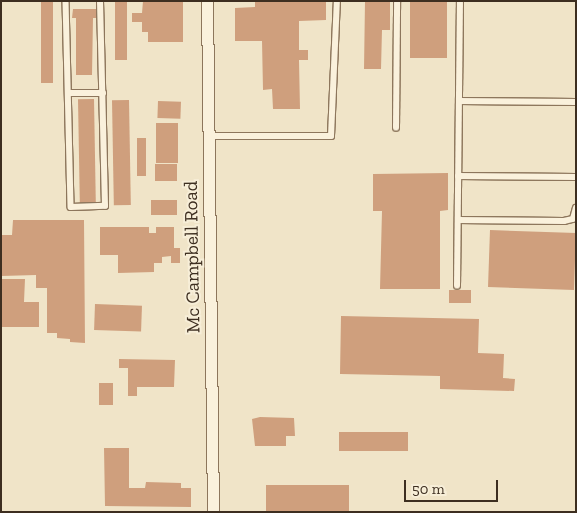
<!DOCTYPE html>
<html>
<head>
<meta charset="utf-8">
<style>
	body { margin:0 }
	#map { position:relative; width:577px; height:513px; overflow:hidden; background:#f0e4c8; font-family:"Zilla Slab",serif }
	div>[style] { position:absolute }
	.building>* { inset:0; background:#cf9f7d; transform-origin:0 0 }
	.roads { filter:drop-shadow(1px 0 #8d765c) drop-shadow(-1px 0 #8d765c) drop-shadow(0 1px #8d765c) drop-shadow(0 -1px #8d765c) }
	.lane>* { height:5.5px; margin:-2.75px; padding:0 2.75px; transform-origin:2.75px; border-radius:2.75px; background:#faf1dc }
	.street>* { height:11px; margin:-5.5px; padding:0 5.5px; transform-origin:5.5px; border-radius:5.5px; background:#faf1dc }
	span { translate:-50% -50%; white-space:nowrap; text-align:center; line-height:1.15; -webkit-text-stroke:4px #f7eed8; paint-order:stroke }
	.street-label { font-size:19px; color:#3d2e20 }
	.frame { position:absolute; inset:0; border:2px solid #3d2e20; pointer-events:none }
	.scale { position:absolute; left:404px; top:480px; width:94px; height:22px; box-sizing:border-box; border:2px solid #3d2e20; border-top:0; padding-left:6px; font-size:15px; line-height:18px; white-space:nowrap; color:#3d2e20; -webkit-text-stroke:4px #f7eed8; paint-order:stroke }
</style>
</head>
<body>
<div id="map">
	<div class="building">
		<div style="left:41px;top:1px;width:12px;height:82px"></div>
		<div style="left:115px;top:1px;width:12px;height:59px"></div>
		<div style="clip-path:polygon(143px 1px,183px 1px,183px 42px,148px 42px,148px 32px,142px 32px,142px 22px,132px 22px,132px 13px,142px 13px)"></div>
		<div style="clip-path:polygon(262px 1px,326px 1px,326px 20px,299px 21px,299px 50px,308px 50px,308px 60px,299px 60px,300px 109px,273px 109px,272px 89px,263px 90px,262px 41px,235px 41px,235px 8px,255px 7px,255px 2px)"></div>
		<div style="clip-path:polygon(365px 1px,390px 1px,390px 30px,382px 30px,381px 69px,364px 69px)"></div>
		<div style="left:410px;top:1px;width:37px;height:57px"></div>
		<div style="clip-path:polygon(73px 9px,96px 9px,96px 18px,93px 18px,92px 75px,76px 75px,76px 18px,72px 18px)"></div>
		<div style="left:94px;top:99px;width:104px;height:16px;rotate:89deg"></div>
		<div style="left:129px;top:100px;width:105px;height:17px;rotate:89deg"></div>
		<div style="left:158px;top:101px;width:23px;height:17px;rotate:2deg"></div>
		<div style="left:156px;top:123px;width:22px;height:40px"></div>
		<div style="left:137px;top:138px;width:9px;height:38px"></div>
		<div style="left:155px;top:164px;width:22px;height:17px"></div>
		<div style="clip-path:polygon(448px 173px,448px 210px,440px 211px,440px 289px,380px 289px,382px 211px,373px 211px,373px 174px)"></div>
		<div style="left:151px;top:200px;width:26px;height:15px"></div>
		<div style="clip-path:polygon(13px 220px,84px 220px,85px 343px,70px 342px,70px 339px,57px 338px,57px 333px,47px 333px,47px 288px,36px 288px,36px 275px,1px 276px,1px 235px,12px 235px)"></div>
		<div style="clip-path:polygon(100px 227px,149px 227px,149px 233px,156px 233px,156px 227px,174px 227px,174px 248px,180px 248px,180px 263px,171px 263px,171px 256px,162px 257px,162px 263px,154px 263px,154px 272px,118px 273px,118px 255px,100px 255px)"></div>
		<div style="left:490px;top:230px;width:86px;height:57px;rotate:2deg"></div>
		<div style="clip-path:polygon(1px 279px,25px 279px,24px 302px,39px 302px,39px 327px,1px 327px)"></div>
		<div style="left:449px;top:290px;width:22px;height:13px"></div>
		<div style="left:95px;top:304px;width:47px;height:26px;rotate:2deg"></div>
		<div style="clip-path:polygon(341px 316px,479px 319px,478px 353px,504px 354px,503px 378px,515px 379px,514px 391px,440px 389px,440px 376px,340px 374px)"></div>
		<div style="clip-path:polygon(119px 359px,175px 360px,174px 387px,137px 387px,137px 396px,128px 396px,128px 368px,119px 368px)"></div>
		<div style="left:99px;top:383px;width:14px;height:22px"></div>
		<div style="clip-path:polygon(260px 417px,294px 418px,295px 436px,286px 436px,286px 446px,255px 446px,252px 419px)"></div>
		<div style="left:339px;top:432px;width:69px;height:19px"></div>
		<div style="clip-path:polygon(104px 448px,129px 448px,129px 488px,145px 488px,146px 482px,181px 483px,181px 488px,191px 488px,191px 507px,105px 506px)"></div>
		<div style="left:266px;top:485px;width:83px;height:27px"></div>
	</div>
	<div class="roads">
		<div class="lane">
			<div style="left:66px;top:1px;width:206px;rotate:88.6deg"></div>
			<div style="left:71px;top:207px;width:34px;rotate:-2deg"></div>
			<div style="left:105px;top:206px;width:205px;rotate:-91.4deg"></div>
			<div style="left:68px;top:93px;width:35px"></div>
			<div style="left:459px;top:101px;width:117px;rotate:0.5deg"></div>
			<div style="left:396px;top:128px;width:127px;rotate:-89.5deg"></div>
			<div style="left:208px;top:136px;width:123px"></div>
			<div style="left:331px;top:136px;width:135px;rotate:-87.5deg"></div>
			<div style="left:458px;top:176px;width:118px;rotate:0.5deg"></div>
			<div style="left:458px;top:220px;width:106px;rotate:0.5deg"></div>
			<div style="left:564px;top:221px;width:9px;rotate:-13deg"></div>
			<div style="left:573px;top:219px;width:11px;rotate:-75deg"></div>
			<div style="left:457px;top:286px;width:285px;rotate:-89.4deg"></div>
		</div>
		<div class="street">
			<div style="left:207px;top:1px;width:511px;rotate:89.33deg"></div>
		</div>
	</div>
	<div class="street-label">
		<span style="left:192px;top:257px;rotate:-91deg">Mc Campbell Road</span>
	</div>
	<div class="frame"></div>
	<div class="scale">50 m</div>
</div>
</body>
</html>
